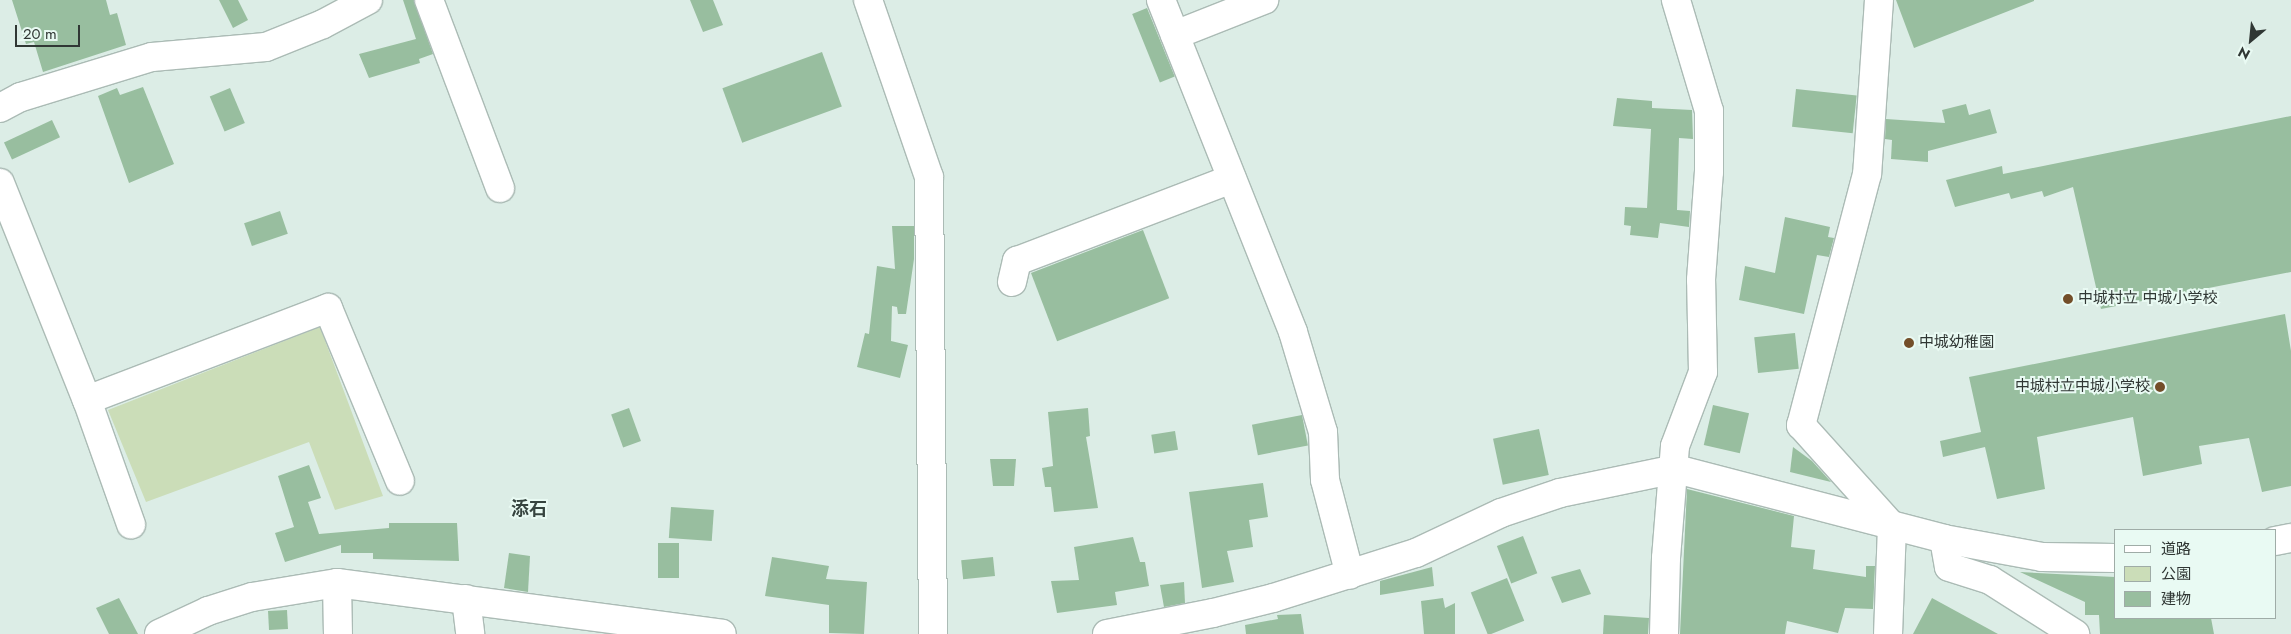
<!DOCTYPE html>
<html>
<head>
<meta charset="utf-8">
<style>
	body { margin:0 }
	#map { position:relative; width:2291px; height:634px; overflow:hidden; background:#dcede6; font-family:Jost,"Noto Sans JP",sans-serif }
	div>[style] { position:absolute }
	.green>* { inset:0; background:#cbddb8 }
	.building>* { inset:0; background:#98be9f; transform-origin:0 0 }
	.roads { filter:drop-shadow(1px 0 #abbbb5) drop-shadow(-1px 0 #abbbb5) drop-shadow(0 1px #abbbb5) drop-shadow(0 -1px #abbbb5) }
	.minor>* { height:28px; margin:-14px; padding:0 14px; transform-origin:14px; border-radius:14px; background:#fff }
	.dots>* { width:14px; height:14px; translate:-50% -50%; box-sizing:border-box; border:2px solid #e9faf3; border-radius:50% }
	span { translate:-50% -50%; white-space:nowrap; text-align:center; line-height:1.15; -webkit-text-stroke:4px #e9faf3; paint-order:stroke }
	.poi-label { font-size:15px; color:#303734 }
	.left { translate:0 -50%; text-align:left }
	.right { translate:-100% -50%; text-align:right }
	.quarter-label { font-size:18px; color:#36443f; font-weight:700 }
	.legend { position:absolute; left:2114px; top:529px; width:162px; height:90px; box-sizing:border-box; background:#e9faf3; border:1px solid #9faca7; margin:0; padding:6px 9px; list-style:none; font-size:15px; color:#303734 }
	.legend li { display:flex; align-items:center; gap:10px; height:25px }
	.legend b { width:25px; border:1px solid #9faca7 }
	.north { position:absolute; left:2226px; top:15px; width:50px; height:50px; -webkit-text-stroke:4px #e9faf3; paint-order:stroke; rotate:208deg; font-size:14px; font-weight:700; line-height:20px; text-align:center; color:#303734 }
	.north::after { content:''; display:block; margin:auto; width:18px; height:22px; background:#303734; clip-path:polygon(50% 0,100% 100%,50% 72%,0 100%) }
	.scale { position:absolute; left:15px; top:25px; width:65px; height:22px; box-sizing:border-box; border:2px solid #303734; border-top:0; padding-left:6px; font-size:15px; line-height:18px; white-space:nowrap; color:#303734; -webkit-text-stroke:4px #e9faf3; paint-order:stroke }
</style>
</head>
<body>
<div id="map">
	<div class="green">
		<div style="clip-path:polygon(320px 327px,383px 496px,335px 510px,309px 442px,146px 502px,108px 410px)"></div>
	</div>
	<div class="building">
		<div style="clip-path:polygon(12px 0,106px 0,110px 15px,117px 13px,126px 45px,43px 72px,34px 42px,26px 44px)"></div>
		<div style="clip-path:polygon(219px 0,238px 0,248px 20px,233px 28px)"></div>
		<div style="clip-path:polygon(403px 0,414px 0,433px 54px,419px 59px,420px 63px,369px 78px,359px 54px,416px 39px)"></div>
		<div style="clip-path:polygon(690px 0,713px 0,723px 25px,703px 32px)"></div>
		<div style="clip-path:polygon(1896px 0,2034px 0,2034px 1px,1914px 48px)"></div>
		<div style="left:1147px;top:8px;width:74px;height:16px;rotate:68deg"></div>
		<div style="left:822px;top:52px;width:58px;height:106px;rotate:70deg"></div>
		<div style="clip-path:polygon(143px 87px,174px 164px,129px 183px,98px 96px,117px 88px,120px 95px)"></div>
		<div style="left:230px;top:88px;width:38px;height:22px;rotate:67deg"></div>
		<div style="left:1796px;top:89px;width:61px;height:38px;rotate:6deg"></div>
		<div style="clip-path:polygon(1617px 98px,1652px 101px,1652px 108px,1692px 110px,1693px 139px,1679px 138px,1677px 210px,1690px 211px,1689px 227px,1660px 223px,1658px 238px,1630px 235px,1631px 226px,1624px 225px,1625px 207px,1647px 208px,1651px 129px,1613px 126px)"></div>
		<div style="clip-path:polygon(1966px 104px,1969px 115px,1990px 109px,1997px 133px,1928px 151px,1928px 162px,1891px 159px,1892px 140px,1885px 139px,1886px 119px,1945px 123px,1942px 110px)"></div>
		<div style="clip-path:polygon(2291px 116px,2291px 272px,2101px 309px,2073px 187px,2044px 197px,2042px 191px,2011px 199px,2009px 193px,1955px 207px,1946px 180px,2002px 166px,2003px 174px)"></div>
		<div style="left:52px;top:120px;width:19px;height:53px;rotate:65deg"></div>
		<div style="left:280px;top:211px;width:24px;height:38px;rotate:71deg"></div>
		<div style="clip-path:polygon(1785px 217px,1830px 227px,1828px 237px,1834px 238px,1829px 257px,1817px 255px,1804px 314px,1739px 300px,1745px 266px,1775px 273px)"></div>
		<div style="clip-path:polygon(892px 226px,914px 226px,914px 259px,906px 314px,898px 314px,897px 307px,892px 306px,891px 341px,908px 345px,900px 378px,857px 367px,865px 333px,869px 334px,877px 266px,895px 269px)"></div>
		<div style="left:1143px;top:230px;width:73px;height:120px;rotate:69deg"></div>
		<div style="clip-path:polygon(2285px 314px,2291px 351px,2291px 486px,2262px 492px,2249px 438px,2199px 446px,2202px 464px,2143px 476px,2133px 417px,2037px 437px,2045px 489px,1997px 499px,1985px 447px,1943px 457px,1940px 441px,1981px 432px,1969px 377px)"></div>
		<div style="left:1795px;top:333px;width:36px;height:41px;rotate:84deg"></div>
		<div style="left:1713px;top:405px;width:37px;height:41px;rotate:13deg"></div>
		<div style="left:629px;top:408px;width:35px;height:19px;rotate:70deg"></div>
		<div style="clip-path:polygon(1088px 408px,1090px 436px,1086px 437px,1098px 508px,1054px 512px,1051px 487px,1045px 487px,1042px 468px,1053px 466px,1048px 412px)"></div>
		<div style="left:1302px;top:415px;width:31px;height:51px;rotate:79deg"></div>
		<div style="left:1539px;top:429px;width:47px;height:47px;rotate:78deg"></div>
		<div style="left:1175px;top:431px;width:19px;height:24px;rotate:81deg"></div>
		<div style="clip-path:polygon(1793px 447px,1812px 461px,1831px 482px,1790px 472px)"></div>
		<div style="clip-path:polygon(990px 459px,1016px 459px,1014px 486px,993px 486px)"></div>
		<div style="clip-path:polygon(309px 465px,321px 498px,308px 502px,319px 534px,389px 528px,389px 523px,457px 523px,459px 561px,373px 559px,373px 553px,341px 553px,341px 545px,285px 562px,275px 533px,294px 527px,278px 476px)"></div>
		<div style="clip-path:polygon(1263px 483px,1268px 517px,1249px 520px,1253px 547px,1227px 551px,1234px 582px,1202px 588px,1189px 492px)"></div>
		<div style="clip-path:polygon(1687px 489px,1794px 516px,1791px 547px,1815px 550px,1813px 569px,1866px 577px,1866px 566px,1875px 566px,1873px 609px,1845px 608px,1838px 633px,1787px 621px,1785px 634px,1680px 634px)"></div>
		<div style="left:671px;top:507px;width:43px;height:31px;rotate:4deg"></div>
		<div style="left:1523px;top:536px;width:40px;height:28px;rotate:69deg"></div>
		<div style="clip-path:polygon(1133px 537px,1140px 562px,1145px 562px,1149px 586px,1115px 592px,1117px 605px,1057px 613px,1051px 581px,1079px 580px,1074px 547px)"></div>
		<div style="left:658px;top:543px;width:21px;height:35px"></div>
		<div style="clip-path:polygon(509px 553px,530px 556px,528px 592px,504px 588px)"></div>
		<div style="clip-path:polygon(772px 557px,829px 566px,826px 579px,867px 582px,864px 634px,829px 633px,829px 605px,765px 596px)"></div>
		<div style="left:993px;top:557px;width:19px;height:32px;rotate:84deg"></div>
		<div style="clip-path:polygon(1432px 567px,1434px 586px,1380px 595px,1380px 581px)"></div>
		<div style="clip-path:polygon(1580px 569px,1591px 594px,1562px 603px,1551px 577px)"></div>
		<div style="clip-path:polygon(2020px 572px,2115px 577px,2115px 618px,2211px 618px,2214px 634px,2100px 634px,2099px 615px,2085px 615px,2085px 602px)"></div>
		<div style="left:1507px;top:578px;width:46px;height:39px;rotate:68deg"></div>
		<div style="clip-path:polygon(1184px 582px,1185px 603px,1164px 607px,1160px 585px)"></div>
		<div style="clip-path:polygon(119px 598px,138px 634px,109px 634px,96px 608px)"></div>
		<div style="clip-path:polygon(1443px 598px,1445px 608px,1455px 603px,1455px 634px,1424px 634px,1421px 601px)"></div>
		<div style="clip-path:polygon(1932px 598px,1998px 634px,1913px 634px)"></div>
		<div style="left:287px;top:610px;width:19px;height:19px;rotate:87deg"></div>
		<div style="clip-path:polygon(1301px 614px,1304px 634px,1246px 634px,1245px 625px,1278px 619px,1277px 615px)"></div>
		<div style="clip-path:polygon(1604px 615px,1649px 618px,1648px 634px,1603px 634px)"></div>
	</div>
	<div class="roads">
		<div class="minor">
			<div style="left:429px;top:0;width:201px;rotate:69.3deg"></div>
			<div style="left:868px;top:0;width:187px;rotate:71deg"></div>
			<div style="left:929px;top:177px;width:457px;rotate:89.5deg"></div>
			<div style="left:1161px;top:0;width:357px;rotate:68.3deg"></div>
			<div style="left:1293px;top:332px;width:104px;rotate:73.3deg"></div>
			<div style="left:1323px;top:432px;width:48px;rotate:87.6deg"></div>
			<div style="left:1325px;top:480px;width:98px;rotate:75.3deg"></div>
			<div style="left:1879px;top:0;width:174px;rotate:93.9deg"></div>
			<div style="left:1867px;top:174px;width:260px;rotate:104.7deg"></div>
			<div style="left:1801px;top:425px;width:136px;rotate:48deg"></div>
			<div style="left:1892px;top:526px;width:108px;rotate:92.1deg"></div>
			<div style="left:1175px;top:35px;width:96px;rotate:-21.5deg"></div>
			<div style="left:0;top:108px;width:24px;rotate:-28deg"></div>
			<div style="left:21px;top:97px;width:137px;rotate:-17deg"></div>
			<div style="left:152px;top:57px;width:114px;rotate:-5deg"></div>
			<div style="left:266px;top:47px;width:61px;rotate:-22deg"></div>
			<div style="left:323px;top:24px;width:51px;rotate:-28.1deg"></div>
			<div style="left:0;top:183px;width:234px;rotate:68.2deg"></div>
			<div style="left:87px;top:400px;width:132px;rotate:70.5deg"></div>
			<div style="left:1012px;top:282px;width:22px;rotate:-77deg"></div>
			<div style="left:1017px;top:261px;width:230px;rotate:-20.9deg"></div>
			<div style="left:87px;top:400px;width:258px;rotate:-20.9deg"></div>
			<div style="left:328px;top:308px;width:187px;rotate:67.4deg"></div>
			<div style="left:1944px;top:539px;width:28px;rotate:80deg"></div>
			<div style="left:1949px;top:567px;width:43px;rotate:17.6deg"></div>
			<div style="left:1990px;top:580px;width:101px;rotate:32.4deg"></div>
			<div style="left:2275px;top:541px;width:16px;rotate:-11deg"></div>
			<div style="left:337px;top:583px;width:51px;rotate:88.9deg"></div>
			<div style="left:466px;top:599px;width:35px;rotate:83deg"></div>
			<div style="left:159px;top:634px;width:54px;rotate:-25.1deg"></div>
			<div style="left:208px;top:611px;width:46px;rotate:-17.7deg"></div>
			<div style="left:252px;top:597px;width:86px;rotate:-9.4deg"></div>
			<div style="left:337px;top:583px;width:388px;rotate:7.5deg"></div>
			<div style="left:1107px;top:634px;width:108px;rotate:-11.2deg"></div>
			<div style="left:1213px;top:613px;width:62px;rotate:-14deg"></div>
			<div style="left:1273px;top:598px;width:150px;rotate:-17.5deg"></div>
			<div style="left:1416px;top:553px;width:94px;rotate:-25.2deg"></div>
			<div style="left:1501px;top:513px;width:62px;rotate:-18.7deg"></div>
			<div style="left:1560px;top:493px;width:118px;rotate:-11.7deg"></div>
			<div style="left:1676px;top:469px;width:277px;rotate:14.6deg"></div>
			<div style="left:1944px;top:539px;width:100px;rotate:10.4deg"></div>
			<div style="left:2042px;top:557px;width:73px;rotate:0.8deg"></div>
			<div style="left:1664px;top:634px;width:76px;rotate:-88.5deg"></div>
			<div style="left:1666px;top:558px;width:112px;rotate:-85.4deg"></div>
			<div style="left:1675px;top:446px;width:79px;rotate:-69.3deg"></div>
			<div style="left:1703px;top:372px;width:92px;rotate:-91.2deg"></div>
			<div style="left:1701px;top:280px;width:108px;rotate:-85.8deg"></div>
			<div style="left:1709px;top:172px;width:61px;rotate:-90deg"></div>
			<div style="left:1709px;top:111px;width:116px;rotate:-106.6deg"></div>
		</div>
	</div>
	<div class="dots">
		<div style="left:2068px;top:299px;background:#734e29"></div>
		<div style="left:1909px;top:343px;background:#734e29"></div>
		<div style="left:2160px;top:387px;background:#734e29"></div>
	</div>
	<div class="poi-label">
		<span class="left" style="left:2078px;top:299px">中城村立 中城小学校</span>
		<span class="left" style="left:1919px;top:343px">中城幼稚園</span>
		<span class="right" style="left:2150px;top:387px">中城村立中城小学校</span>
	</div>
	<div class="quarter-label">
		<span style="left:529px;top:509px">添石</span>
	</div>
	<ul class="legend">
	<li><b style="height:6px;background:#fff"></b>道路</li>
	<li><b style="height:14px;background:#cbddb8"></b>公園</li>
	<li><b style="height:14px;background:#98be9f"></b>建物</li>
	</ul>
	<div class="north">N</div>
	<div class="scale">20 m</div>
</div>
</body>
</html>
